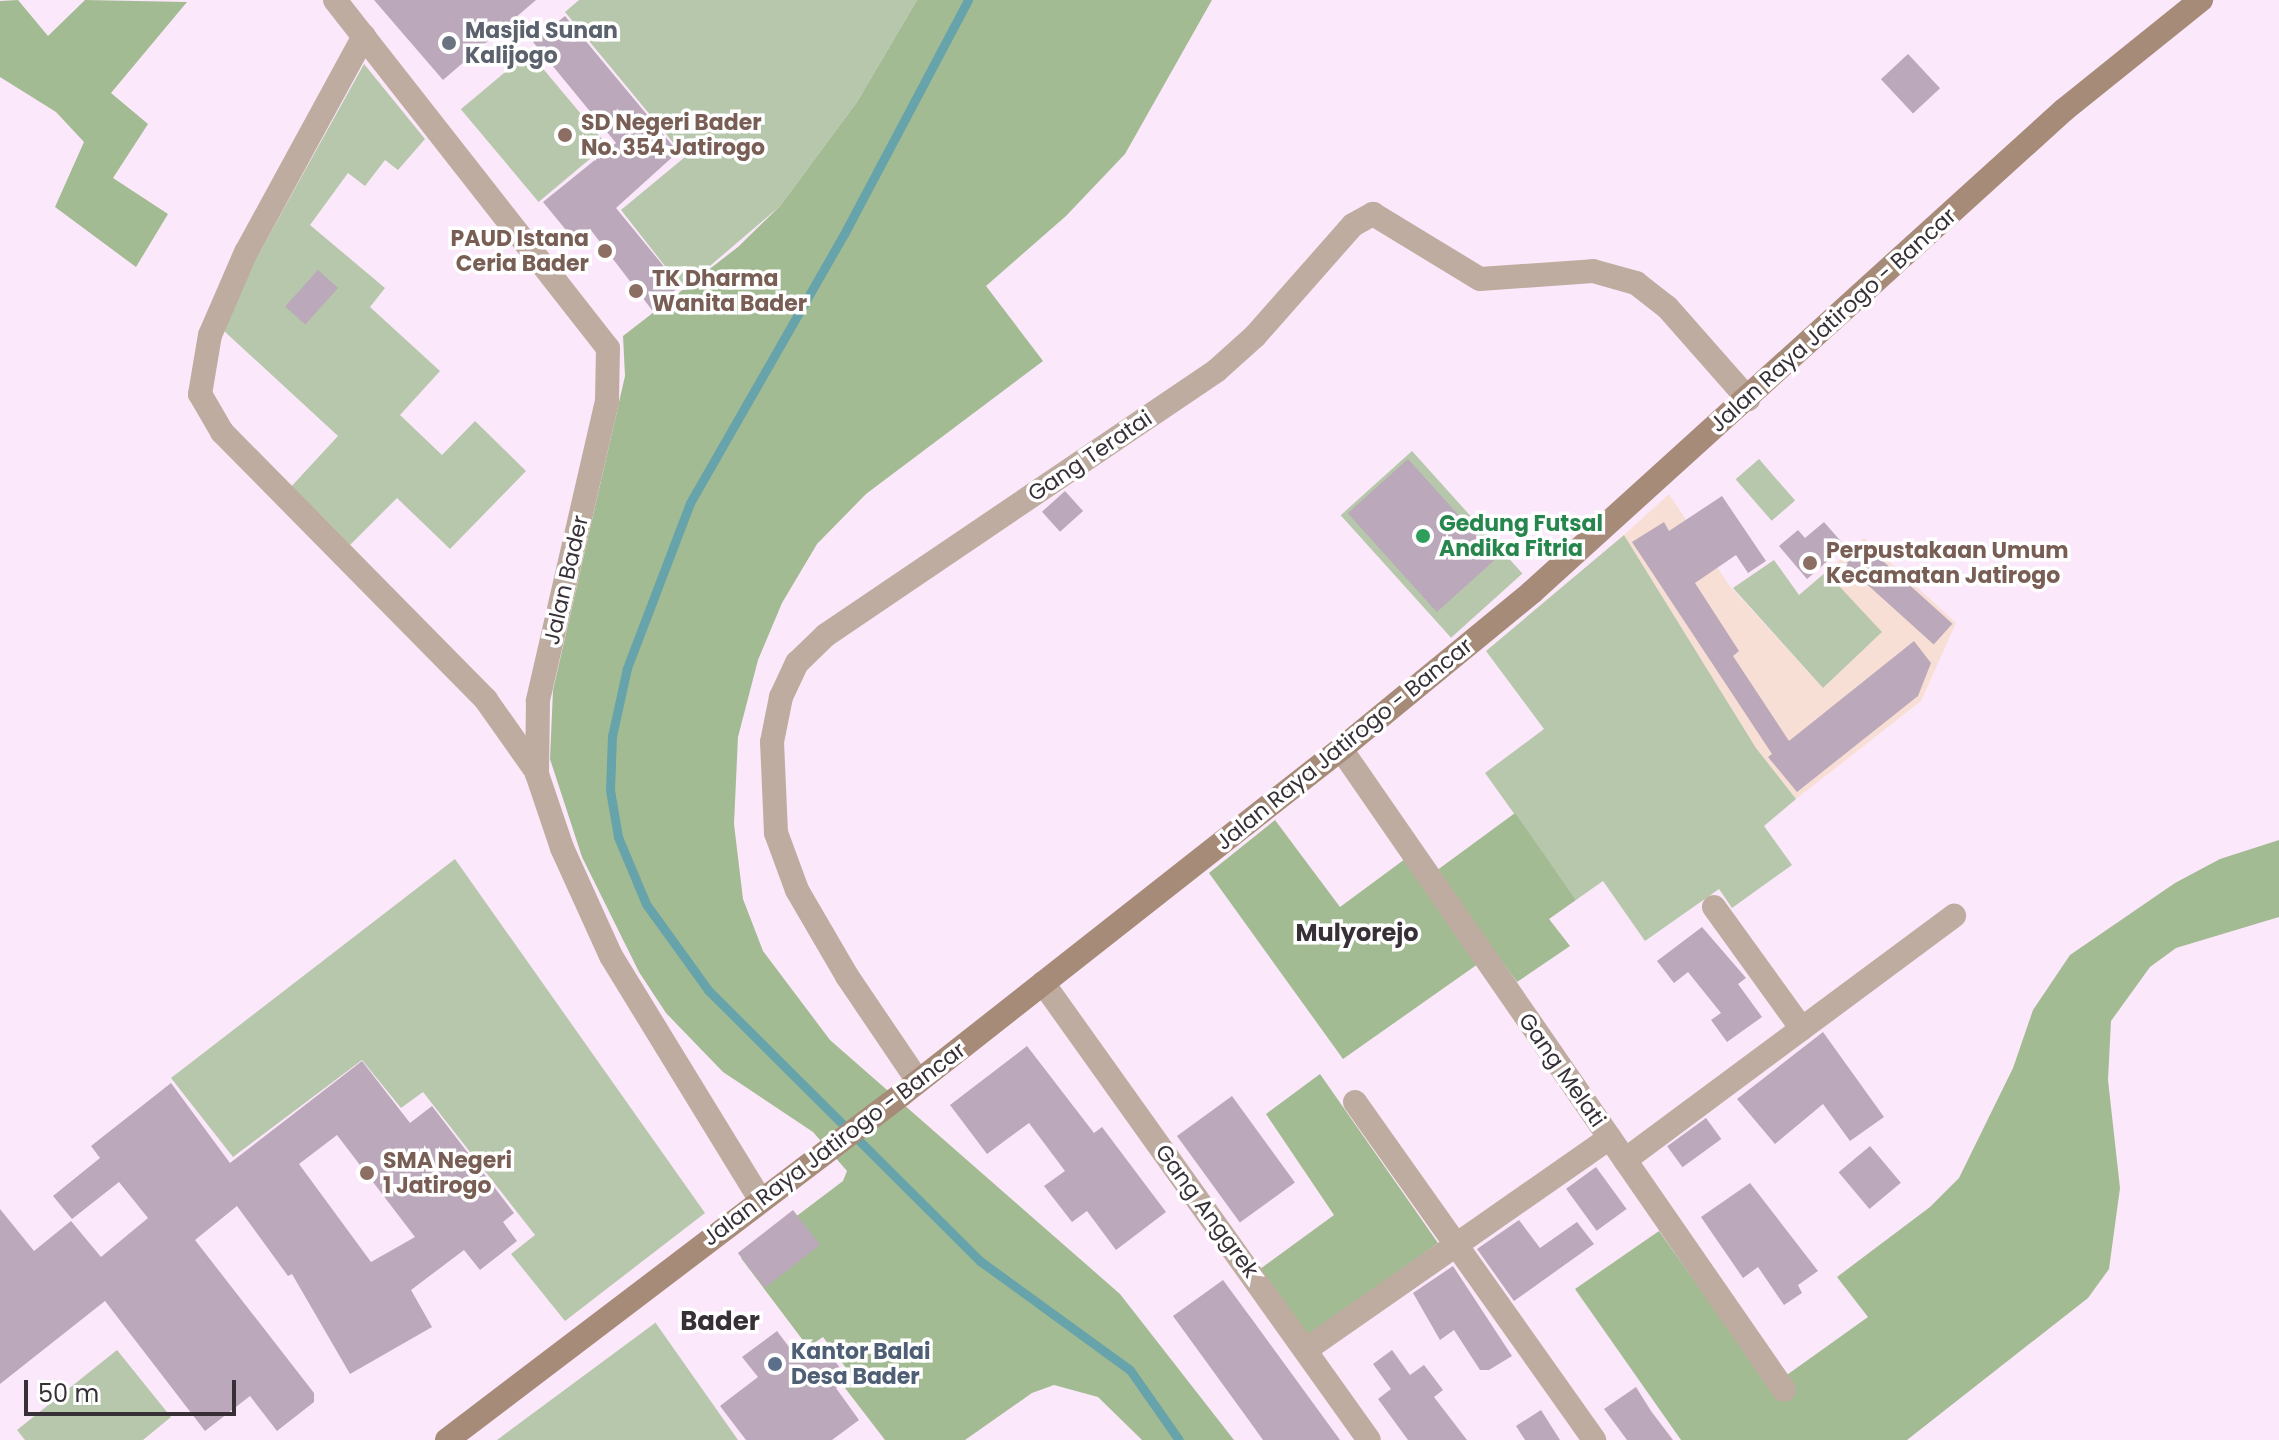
<!DOCTYPE html>
<html>
<head>
<meta charset="utf-8">
<style>
	body { margin:0 }
	#map { position:relative; width:2279px; height:1440px; overflow:hidden; background:#fce8fb; font-family:Poppins,sans-serif }
	div>[style] { position:absolute }
	.industrial>* { inset:0; background:#f8dfd6 }
	.green>* { inset:0; background:#b7c7ab; transform-origin:0 0 }
	.forest>* { inset:0; background:#a3bb92 }
	.stream>* { height:9px; margin:-4.5px; padding:0 4.5px; transform-origin:4.5px; border-radius:4.5px; background:#67a3ab }
	.building>* { inset:0; background:#bba8ba; transform-origin:0 0 }
	.minor>* { height:24px; margin:-12px; padding:0 12px; transform-origin:12px; border-radius:12px; background:#bfaca0 }
	.secondary>* { height:24px; margin:-12px; padding:0 12px; transform-origin:12px; border-radius:12px; background:#a78b79 }
	.dots>* { width:22px; height:22px; translate:-50% -50%; box-sizing:border-box; border:4px solid #fff; border-radius:50% }
	span { translate:-50% -50%; white-space:nowrap; text-align:center; line-height:1.15; -webkit-text-stroke:7px #fff; paint-order:stroke }
	.worship-label { font-size:22px; color:#5b616d; font-weight:700 }
	.left { translate:0 -50%; text-align:left }
	.education-label { font-size:22px; color:#785e54; font-weight:700 }
	.right { translate:-100% -50%; text-align:right }
	.street-label { font-size:22px; color:#383037 }
	.leisure-label { font-size:22px; color:#27864d; font-weight:700 }
	.service-label { font-size:22px; color:#4e5e75; font-weight:700 }
	.neighbourhood-label { font-size:24px; color:#383037; font-weight:700 }
	.quarter-label { font-size:26px; color:#383037; font-weight:700 }
	.scale { position:absolute; left:24px; top:1380px; width:212px; height:36px; box-sizing:border-box; border:4px solid #383037; border-top:0; padding-left:10px; font-size:24px; line-height:28px; white-space:nowrap; color:#383037; -webkit-text-stroke:6px #fff; paint-order:stroke }
</style>
</head>
<body>
<div id="map">
	<div class="industrial">
		<div style="clip-path:polygon(1669px 494px,1729px 585px,1823px 688px,1881px 633px,1826px 572px,1864px 538px,1956px 623px,1921px 701px,1796px 799px,1756px 748px,1624px 535px)"></div>
	</div>
	<div class="green">
		<div style="clip-path:polygon(579px 0,917px 0,857px 102px,780px 206px,683px 289px,621px 210px,685px 157px,565px 12px)"></div>
		<div style="left:529px;top:52px;width:121px;height:89px;rotate:50deg"></div>
		<div style="clip-path:polygon(364px 64px,425px 139px,398px 170px,385px 160px,365px 186px,348px 173px,310px 225px,385px 288px,370px 307px,440px 371px,400px 415px,442px 455px,475px 421px,526px 471px,450px 549px,397px 498px,350px 545px,289px 489px,338px 436px,223px 330px,252px 266px)"></div>
		<div style="left:1412px;top:451px;width:165px;height:96px;rotate:48deg"></div>
		<div style="left:1759px;top:459px;width:55px;height:31px;rotate:49deg"></div>
		<div style="clip-path:polygon(1624px 535px,1756px 748px,1796px 799px,1764px 826px,1792px 865px,1732px 908px,1719px 889px,1645px 941px,1603px 881px,1576px 900px,1485px 773px,1544px 729px,1486px 651px)"></div>
		<div style="clip-path:polygon(1774px 560px,1799px 595px,1826px 572px,1882px 632px,1823px 688px,1733px 588px)"></div>
		<div style="clip-path:polygon(455px 859px,705px 1213px,565px 1321px,511px 1254px,535px 1235px,423px 1092px,401px 1108px,362px 1060px,233px 1157px,171px 1078px)"></div>
		<div style="clip-path:polygon(655px 1322px,738px 1440px,497px 1440px,655px 1323px)"></div>
		<div style="clip-path:polygon(117px 1350px,171px 1417px,143px 1440px,25px 1440px,17px 1430px)"></div>
	</div>
	<div class="forest">
		<div style="clip-path:polygon(18px 0,48px 36px,85px 0,187px 2px,111px 93px,148px 124px,113px 178px,168px 214px,136px 267px,55px 207px,84px 142px,56px 112px,0 77px,0 1px)"></div>
		<div style="clip-path:polygon(917px 0,1212px 0,1125px 154px,1066px 216px,986px 286px,1043px 361px,866px 494px,817px 544px,782px 603px,758px 660px,738px 737px,734px 824px,743px 899px,763px 951px,830px 1040px,1120px 1294px,1234px 1440px,1142px 1440px,1098px 1397px,1054px 1385px,1032px 1393px,965px 1440px,885px 1440px,845px 1388px,855px 1380px,823px 1337px,808px 1347px,741px 1258px,843px 1181px,847px 1171px,813px 1132px,723px 1072px,666px 1013px,639px 972px,582px 857px,550px 759px,553px 690px,625px 376px,623px 336px,738px 247px,780px 206px,857px 102px)"></div>
		<div style="clip-path:polygon(1515px 813px,1576px 900px,1549px 919px,1570px 946px,1517px 982px,1495px 952px,1343px 1059px,1209px 873px,1275px 820px,1340px 907px,1405px 859px,1421px 882px)"></div>
		<div style="clip-path:polygon(2279px 840px,2279px 917px,2176px 948px,2150px 967px,2111px 1021px,2108px 1080px,2120px 1188px,2109px 1269px,2088px 1298px,1907px 1440px,1681px 1440px,1575px 1289px,1659px 1231px,1770px 1387px,1868px 1317px,1837px 1277px,1930px 1207px,1959px 1178px,2013px 1068px,2033px 1010px,2070px 955px,2175px 883px,2220px 859px)"></div>
		<div style="clip-path:polygon(1320px 1074px,1438px 1243px,1308px 1337px,1260px 1269px,1334px 1215px,1266px 1114px)"></div>
	</div>
	<div class="stream">
		<div style="left:968px;top:0;width:265px;rotate:117.9deg"></div>
		<div style="left:844px;top:234px;width:310px;rotate:119.8deg"></div>
		<div style="left:690px;top:503px;width:177px;rotate:110.9deg"></div>
		<div style="left:627px;top:668px;width:70px;rotate:102.4deg"></div>
		<div style="left:612px;top:736px;width:54px;rotate:92.1deg"></div>
		<div style="left:610px;top:790px;width:48px;rotate:80.3deg"></div>
		<div style="left:618px;top:837px;width:73px;rotate:67.3deg"></div>
		<div style="left:646px;top:904px;width:106px;rotate:54.2deg"></div>
		<div style="left:708px;top:990px;width:384px;rotate:44.9deg"></div>
		<div style="left:980px;top:1261px;width:185px;rotate:36deg"></div>
		<div style="left:1130px;top:1370px;width:85px;rotate:55deg"></div>
	</div>
	<div class="building">
		<div style="clip-path:polygon(374px 0,536px 0,443px 80px)"></div>
		<div style="clip-path:polygon(565px 16px,678px 152px,616px 208px,680px 286px,652px 310px,590px 229px,575px 241px,543px 202px,616px 143px,533px 42px)"></div>
		<div style="left:1908px;top:54px;width:47px;height:37px;rotate:47deg"></div>
		<div style="left:318px;top:270px;width:27px;height:49px;rotate:42deg"></div>
		<div style="left:1408px;top:459px;width:133px;height:81px;rotate:48deg"></div>
		<div style="left:1065px;top:491px;width:27px;height:31px;rotate:48deg"></div>
		<div style="clip-path:polygon(1722px 496px,1766px 561px,1748px 573px,1736px 555px,1695px 583px,1739px 651px,1733px 656px,1789px 741px,1914px 641px,1931px 663px,1918px 696px,1797px 792px,1768px 757px,1772px 754px,1632px 542px,1664px 522px,1669px 531px)"></div>
		<div style="clip-path:polygon(1824px 522px,1845px 546px,1807px 579px,1779px 546px,1798px 530px,1805px 538px)"></div>
		<div style="left:1864px;top:544px;width:119px;height:28px;rotate:42deg"></div>
		<div style="clip-path:polygon(1702px 927px,1746px 978px,1738px 984px,1762px 1017px,1727px 1042px,1711px 1020px,1721px 1013px,1688px 972px,1674px 983px,1657px 961px)"></div>
		<div style="clip-path:polygon(1823px 1032px,1884px 1117px,1850px 1141px,1823px 1104px,1775px 1144px,1737px 1099px)"></div>
		<div style="clip-path:polygon(1027px 1046px,1094px 1133px,1102px 1127px,1166px 1212px,1116px 1250px,1087px 1211px,1072px 1222px,1044px 1186px,1065px 1171px,1029px 1123px,987px 1154px,950px 1105px)"></div>
		<div style="clip-path:polygon(evenodd,362px 1061px,410px 1123px,432px 1106px,514px 1213px,503px 1222px,517px 1241px,480px 1270px,464px 1250px,411px 1290px,432px 1327px,350px 1374px,292px 1274px,288px 1276px,237px 1206px,195px 1240px,314px 1393px,314px 1402px,277px 1431px,250px 1396px,205px 1431px,105px 1301px,0 1384px,0 1209px,34px 1251px,71px 1221px,101px 1257px,148px 1218px,119px 1182px,72px 1219px,53px 1196px,100px 1158px,91px 1146px,171px 1083px,230px 1163px,362px 1061px,337px 1135px,415px 1237px,371px 1262px,299px 1164px,337px 1135px)"></div>
		<div style="left:1232px;top:1096px;width:107px;height:68px;rotate:54deg"></div>
		<div style="left:1706px;top:1118px;width:26px;height:48px;rotate:54deg"></div>
		<div style="left:1870px;top:1146px;width:48px;height:41px;rotate:50deg"></div>
		<div style="left:1596px;top:1167px;width:52px;height:37px;rotate:54deg"></div>
		<div style="clip-path:polygon(1750px 1183px,1818px 1271px,1798px 1285px,1802px 1293px,1784px 1305px,1758px 1267px,1743px 1278px,1701px 1217px)"></div>
		<div style="left:793px;top:1210px;width:44px;height:70px;rotate:52deg"></div>
		<div style="clip-path:polygon(1519px 1220px,1540px 1248px,1577px 1222px,1594px 1244px,1514px 1301px,1477px 1249px)"></div>
		<div style="clip-path:polygon(1453px 1266px,1512px 1356px,1489px 1370px,1480px 1370px,1454px 1330px,1440px 1340px,1413px 1293px)"></div>
		<div style="clip-path:polygon(1223px 1280px,1254px 1322px,1340px 1440px,1263px 1440px,1245px 1415px,1173px 1316px)"></div>
		<div style="clip-path:polygon(777px 1331px,798px 1359px,821px 1342px,848px 1379px,836px 1388px,859px 1420px,832px 1440px,746px 1440px,720px 1406px,758px 1377px,742px 1357px)"></div>
		<div style="clip-path:polygon(1392px 1350px,1410px 1375px,1424px 1365px,1443px 1390px,1434px 1397px,1467px 1440px,1408px 1440px,1378px 1399px,1391px 1389px,1373px 1364px)"></div>
		<div style="clip-path:polygon(1636px 1387px,1651px 1411px,1673px 1440px,1627px 1440px,1604px 1409px)"></div>
		<div style="clip-path:polygon(1541px 1410px,1560px 1440px,1525px 1440px,1516px 1426px)"></div>
	</div>
	<div class="minor">
		<div style="left:335px;top:0;width:442px;rotate:51.9deg"></div>
		<div style="left:608px;top:348px;width:53px;rotate:91.1deg"></div>
		<div style="left:607px;top:401px;width:308px;rotate:103deg"></div>
		<div style="left:538px;top:701px;width:73px;rotate:90.8deg"></div>
		<div style="left:537px;top:774px;width:78px;rotate:71.3deg"></div>
		<div style="left:562px;top:848px;width:119px;rotate:65.6deg"></div>
		<div style="left:611px;top:956px;width:285px;rotate:58.5deg"></div>
		<div style="left:364px;top:36px;width:246px;rotate:118.6deg"></div>
		<div style="left:246px;top:252px;width:90px;rotate:113.4deg"></div>
		<div style="left:210px;top:335px;width:60px;rotate:99.6deg"></div>
		<div style="left:200px;top:394px;width:44px;rotate:59.9deg"></div>
		<div style="left:222px;top:432px;width:376px;rotate:45.4deg"></div>
		<div style="left:486px;top:700px;width:83px;rotate:54.8deg"></div>
		<div style="left:1341px;top:749px;width:779px;rotate:55.35deg"></div>
		<div style="left:1714px;top:907px;width:150px;rotate:54.2deg"></div>
		<div style="left:1043px;top:983px;width:561px;rotate:54.5deg"></div>
		<div style="left:918px;top:1081px;width:127px;rotate:-124.1deg"></div>
		<div style="left:847px;top:976px;width:99px;rotate:-120.2deg"></div>
		<div style="left:797px;top:890px;width:61px;rotate:-110.2deg"></div>
		<div style="left:776px;top:833px;width:91px;rotate:-92.5deg"></div>
		<div style="left:772px;top:742px;width:46px;rotate:-78.7deg"></div>
		<div style="left:781px;top:697px;width:38px;rotate:-65deg"></div>
		<div style="left:797px;top:663px;width:40px;rotate:-44deg"></div>
		<div style="left:826px;top:635px;width:471px;rotate:-34.1deg"></div>
		<div style="left:1216px;top:371px;width:52px;rotate:-41.9deg"></div>
		<div style="left:1255px;top:336px;width:148px;rotate:-48.6deg"></div>
		<div style="left:1353px;top:225px;width:23px;rotate:-29deg"></div>
		<div style="left:1373px;top:214px;width:125px;rotate:31.3deg"></div>
		<div style="left:1480px;top:279px;width:113px;rotate:-4deg"></div>
		<div style="left:1593px;top:271px;width:45px;rotate:15.6deg"></div>
		<div style="left:1636px;top:283px;width:39px;rotate:38deg"></div>
		<div style="left:1667px;top:307px;width:123px;rotate:48.6deg"></div>
		<div style="left:1355px;top:1102px;width:414px;rotate:54.7deg"></div>
		<div style="left:1625px;top:1160px;width:410px;rotate:-36.6deg"></div>
		<div style="left:1307px;top:1349px;width:369px;rotate:-34.9deg"></div>
	</div>
	<div class="secondary">
		<div style="left:447px;top:1440px;width:570px;rotate:-37.23deg"></div>
		<div style="left:901px;top:1095px;width:560px;rotate:-38.18deg"></div>
		<div style="left:1341px;top:749px;width:247px;rotate:-39.4deg"></div>
		<div style="left:1532px;top:592px;width:718px;rotate:-42.18deg"></div>
		<div style="left:2064px;top:110px;width:176px;rotate:-38.8deg"></div>
	</div>
	<div class="dots">
		<div style="left:449px;top:43px;background:#6b7280"></div>
		<div style="left:565px;top:135px;background:#8d6e63"></div>
		<div style="left:605px;top:251px;background:#8d6e63"></div>
		<div style="left:636px;top:291px;background:#8d6e63"></div>
		<div style="left:1423px;top:536px;background:#2e9e5b"></div>
		<div style="left:1810px;top:563px;background:#8d6e63"></div>
		<div style="left:367px;top:1173px;background:#8d6e63"></div>
		<div style="left:775px;top:1364px;background:#5c6f8a"></div>
	</div>
	<div class="worship-label">
		<span class="left" style="left:465px;top:43px">Masjid Sunan<br>Kalijogo</span>
	</div>
	<div class="education-label">
		<span class="left" style="left:581px;top:135px">SD Negeri Bader<br>No. 354 Jatirogo</span>
		<span class="right" style="left:589px;top:251px">PAUD Istana<br>Ceria Bader</span>
		<span class="left" style="left:652px;top:291px">TK Dharma<br>Wanita Bader</span>
		<span class="left" style="left:1826px;top:563px">Perpustakaan Umum<br>Kecamatan Jatirogo</span>
		<span class="left" style="left:383px;top:1173px">SMA Negeri<br>1 Jatirogo</span>
	</div>
	<div class="street-label">
		<span style="left:1833px;top:320px;rotate:-42deg">Jalan Raya Jatirogo - Bancar</span>
		<span style="left:1090px;top:456px;rotate:-34deg">Gang Teratai</span>
		<span style="left:566px;top:580px;rotate:-77deg">Jalan Bader</span>
		<span style="left:1344px;top:744px;rotate:-39deg">Jalan Raya Jatirogo - Bancar</span>
		<span style="left:1562px;top:1070px;rotate:55deg">Gang Melati</span>
		<span style="left:834px;top:1144px;rotate:-37deg">Jalan Raya Jatirogo - Bancar</span>
		<span style="left:1207px;top:1211px;rotate:54deg">Gang Anggrek</span>
	</div>
	<div class="leisure-label">
		<span class="left" style="left:1439px;top:536px">Gedung Futsal<br>Andika Fitria</span>
	</div>
	<div class="service-label">
		<span class="left" style="left:791px;top:1364px">Kantor Balai<br>Desa Bader</span>
	</div>
	<div class="neighbourhood-label">
		<span style="left:1357px;top:933px">Mulyorejo</span>
	</div>
	<div class="quarter-label">
		<span style="left:720px;top:1322px">Bader</span>
	</div>
	<div class="scale">50 m</div>
</div>
</body>
</html>
